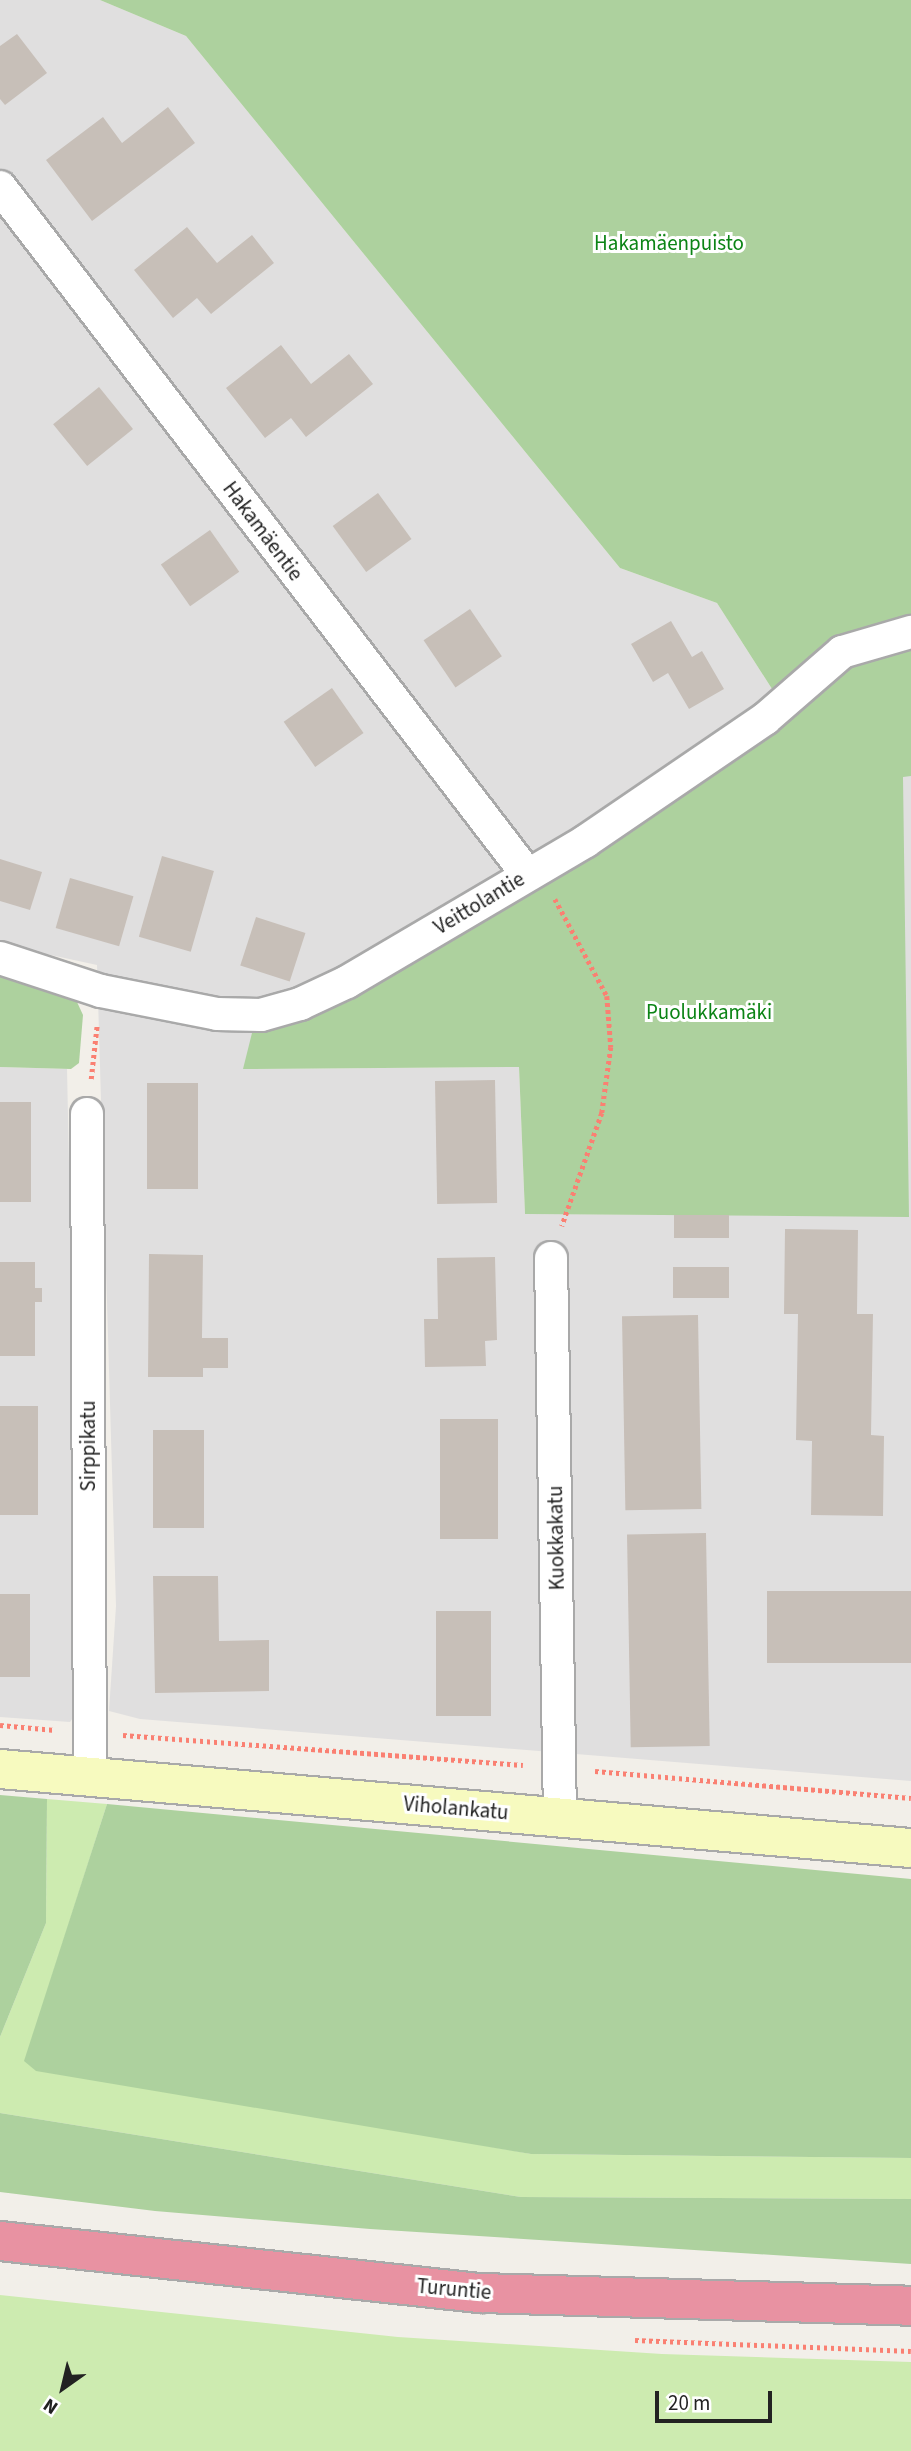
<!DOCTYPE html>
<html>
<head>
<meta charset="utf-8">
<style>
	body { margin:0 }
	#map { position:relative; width:911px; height:2451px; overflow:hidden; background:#f2efe9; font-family:"Source Sans 3",sans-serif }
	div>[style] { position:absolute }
	.residential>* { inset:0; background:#e0dfdf }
	.grass>* { inset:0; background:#cdebb0 }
	.forest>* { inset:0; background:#add19e }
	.building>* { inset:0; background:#c7bfb8; transform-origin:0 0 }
	.path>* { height:4.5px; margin-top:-2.25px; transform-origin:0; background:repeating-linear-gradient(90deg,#fa8072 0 3.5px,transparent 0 7px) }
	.roads { filter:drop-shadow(2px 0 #a9a9a9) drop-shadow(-2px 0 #a9a9a9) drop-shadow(0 2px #a9a9a9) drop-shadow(0 -2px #a9a9a9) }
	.street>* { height:32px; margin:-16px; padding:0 16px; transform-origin:16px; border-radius:16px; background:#fff }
	.secondary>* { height:38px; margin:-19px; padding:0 19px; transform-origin:19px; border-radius:19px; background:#f7fabf }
	.highway>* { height:38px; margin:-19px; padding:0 19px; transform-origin:19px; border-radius:19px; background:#e892a2 }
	span { translate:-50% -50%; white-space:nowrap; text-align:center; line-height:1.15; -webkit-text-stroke:6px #fff; paint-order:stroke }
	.park-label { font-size:21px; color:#0c8416 }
	.street-label { font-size:21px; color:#222 }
	.north { position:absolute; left:28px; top:2353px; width:70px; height:70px; -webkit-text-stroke:5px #fff; paint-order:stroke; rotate:214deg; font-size:19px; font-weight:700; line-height:28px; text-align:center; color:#222 }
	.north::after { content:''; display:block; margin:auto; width:24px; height:32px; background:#222; clip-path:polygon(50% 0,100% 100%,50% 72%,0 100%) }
	.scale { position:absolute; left:655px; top:2391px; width:117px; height:32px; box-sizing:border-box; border:4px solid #222; border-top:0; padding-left:9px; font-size:21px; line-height:24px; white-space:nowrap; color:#222; -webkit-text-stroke:5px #fff; paint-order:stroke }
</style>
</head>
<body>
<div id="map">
	<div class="residential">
		<div style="clip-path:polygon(0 0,100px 0,186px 36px,620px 568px,717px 603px,774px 692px,774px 728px,243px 1069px,519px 1067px,525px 1214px,729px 1215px,903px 776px,911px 776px,911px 1781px,140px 1719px,109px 1711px,116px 1606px,97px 965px,0 944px)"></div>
		<div style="clip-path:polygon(0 1067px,67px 1069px,80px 1687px,78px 1711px,70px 1722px,0 1717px)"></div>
	</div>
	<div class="grass">
		<div style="clip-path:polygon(47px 1799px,107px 1804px,25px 2061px,531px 2154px,911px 2158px,911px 2199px,521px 2197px,0 2113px,0 2037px,46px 1923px)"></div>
		<div style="clip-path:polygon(0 2295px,398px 2337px,662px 2354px,911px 2362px,911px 2451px,0 2451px)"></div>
	</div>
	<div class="forest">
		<div style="clip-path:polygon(100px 0,911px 0,911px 619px,774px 692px,717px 603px,620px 568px,186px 36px)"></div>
		<div style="clip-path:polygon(911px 643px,911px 776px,903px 777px,909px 1217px,525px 1214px,519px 1067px,243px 1069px,254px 1025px,266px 1025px,847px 661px)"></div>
		<div style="clip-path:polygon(0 967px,68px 992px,77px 1002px,83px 1015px,79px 1063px,71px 1069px,0 1067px)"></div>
		<div style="clip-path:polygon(0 1795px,47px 1799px,46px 1923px,0 2037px)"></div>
		<div style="clip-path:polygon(107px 1804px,911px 1879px,911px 2158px,531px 2154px,36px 2071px,24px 2061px)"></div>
		<div style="clip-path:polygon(0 2113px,521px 2197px,911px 2199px,911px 2264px,370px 2229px,155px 2211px,0 2192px)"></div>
	</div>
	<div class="building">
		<div style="clip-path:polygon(17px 34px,47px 73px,5px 105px,0 99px,0 46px)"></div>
		<div style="clip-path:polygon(168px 107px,195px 143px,92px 221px,46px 160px,103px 117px,122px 143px)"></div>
		<div style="clip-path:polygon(187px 227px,217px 263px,252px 235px,274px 263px,211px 314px,197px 298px,173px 318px,134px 270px)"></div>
		<div style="clip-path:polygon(281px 345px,311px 384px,349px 354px,373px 384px,306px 437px,291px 418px,265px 438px,226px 388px)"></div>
		<div style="left:99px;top:387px;width:54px;height:59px;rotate:51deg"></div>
		<div style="left:378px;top:493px;width:57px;height:56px;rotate:54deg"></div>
		<div style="left:210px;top:530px;width:51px;height:60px;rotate:55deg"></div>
		<div style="left:470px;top:609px;width:57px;height:56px;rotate:56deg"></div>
		<div style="clip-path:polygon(671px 621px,692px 657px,702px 651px,724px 689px,689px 709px,668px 673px,653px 682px,631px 644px)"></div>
		<div style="left:332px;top:688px;width:55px;height:59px;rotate:55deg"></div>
		<div style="left:162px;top:856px;width:54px;height:84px;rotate:16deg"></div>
		<div style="clip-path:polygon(0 859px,42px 872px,30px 910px,0 901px)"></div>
		<div style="left:70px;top:878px;width:66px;height:52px;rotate:16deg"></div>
		<div style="left:256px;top:917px;width:52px;height:51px;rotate:18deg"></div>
		<div style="left:495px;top:1080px;width:123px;height:60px;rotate:89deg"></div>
		<div style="left:147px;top:1083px;width:51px;height:106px"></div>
		<div style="left:0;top:1102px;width:31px;height:100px"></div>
		<div style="left:674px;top:1215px;width:55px;height:23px"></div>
		<div style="clip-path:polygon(785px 1229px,858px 1230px,857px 1314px,873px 1314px,871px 1435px,884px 1436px,883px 1516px,811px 1515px,812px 1441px,796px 1440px,798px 1314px,784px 1314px)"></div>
		<div style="clip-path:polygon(149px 1254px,203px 1255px,202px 1338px,228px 1338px,228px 1368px,203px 1368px,203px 1377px,148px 1377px)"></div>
		<div style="clip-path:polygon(495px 1257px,497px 1340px,485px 1341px,486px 1366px,425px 1367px,424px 1319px,438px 1319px,437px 1258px)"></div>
		<div style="clip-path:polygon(0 1262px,35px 1262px,35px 1288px,42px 1288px,42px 1302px,35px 1302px,35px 1356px,0 1356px)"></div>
		<div style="left:673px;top:1267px;width:56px;height:31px"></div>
		<div style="left:698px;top:1315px;width:194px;height:76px;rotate:89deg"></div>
		<div style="left:0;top:1406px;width:38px;height:109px"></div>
		<div style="left:440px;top:1419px;width:58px;height:120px"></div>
		<div style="left:153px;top:1430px;width:51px;height:98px"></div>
		<div style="left:706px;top:1533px;width:213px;height:79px;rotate:89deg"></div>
		<div style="clip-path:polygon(153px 1576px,218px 1576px,219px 1641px,269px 1640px,269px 1691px,155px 1693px)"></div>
		<div style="left:911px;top:1591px;width:72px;height:144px;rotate:90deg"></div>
		<div style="left:0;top:1594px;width:30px;height:83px"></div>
		<div style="left:491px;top:1611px;width:105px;height:55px;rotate:90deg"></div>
	</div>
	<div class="path">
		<div style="left:555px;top:899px;width:110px;rotate:61.8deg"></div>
		<div style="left:607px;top:996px;width:51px;rotate:85.5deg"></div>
		<div style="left:611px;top:1047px;width:67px;rotate:97.8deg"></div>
		<div style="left:602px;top:1113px;width:120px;rotate:109.5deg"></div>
		<div style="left:91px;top:1079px;width:54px;rotate:-83.7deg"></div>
		<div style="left:0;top:1725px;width:55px;rotate:5.2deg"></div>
		<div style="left:123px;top:1735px;width:401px;rotate:4.3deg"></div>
		<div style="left:595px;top:1771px;width:317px;rotate:4.9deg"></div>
		<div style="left:635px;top:2340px;width:276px;rotate:2.3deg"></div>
	</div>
	<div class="roads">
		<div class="street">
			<div style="left:0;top:187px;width:866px;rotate:52.51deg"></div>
			<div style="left:0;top:958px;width:106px;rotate:18.1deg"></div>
			<div style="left:101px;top:991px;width:118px;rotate:11.2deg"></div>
			<div style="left:217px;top:1014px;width:44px;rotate:1.3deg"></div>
			<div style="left:261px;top:1015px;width:41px;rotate:-15.8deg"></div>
			<div style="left:300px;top:1004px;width:52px;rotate:-25.1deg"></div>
			<div style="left:347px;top:982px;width:277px;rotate:-30.5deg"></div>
			<div style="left:586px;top:841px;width:217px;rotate:-34.3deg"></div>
			<div style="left:765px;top:719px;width:102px;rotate:-41deg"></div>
			<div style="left:842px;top:652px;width:72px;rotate:-16.2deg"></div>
			<div style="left:87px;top:1114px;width:663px;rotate:89.74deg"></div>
			<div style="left:551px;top:1258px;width:559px;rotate:89.08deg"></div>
		</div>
		<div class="secondary">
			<div style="left:0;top:1769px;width:914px;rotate:4.96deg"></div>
		</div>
		<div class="highway">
			<div style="left:0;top:2241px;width:484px;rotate:6.2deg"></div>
			<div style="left:481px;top:2293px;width:430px;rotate:1.7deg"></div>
		</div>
	</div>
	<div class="park-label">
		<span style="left:669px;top:243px">Hakamäenpuisto</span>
		<span style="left:709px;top:1012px">Puolukkamäki</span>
	</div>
	<div class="street-label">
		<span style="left:263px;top:531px;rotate:53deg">Hakamäentie</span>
		<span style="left:479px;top:903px;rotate:-31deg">Veittolantie</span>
		<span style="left:88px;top:1446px;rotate:-90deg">Sirppikatu</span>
		<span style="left:556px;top:1538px;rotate:-91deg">Kuokkakatu</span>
		<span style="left:456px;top:1808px;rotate:5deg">Viholankatu</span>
		<span style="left:454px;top:2289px;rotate:5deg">Turuntie</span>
	</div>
	<div class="north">N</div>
	<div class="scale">20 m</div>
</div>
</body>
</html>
